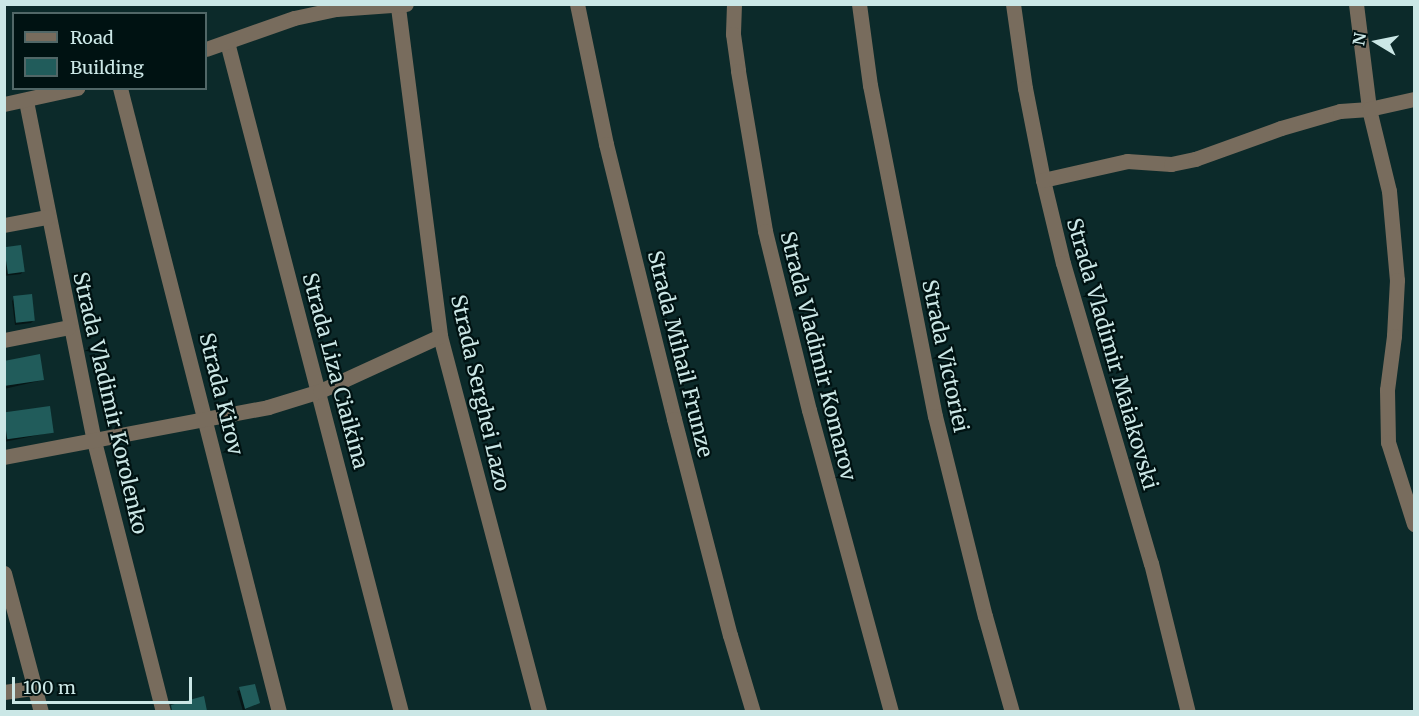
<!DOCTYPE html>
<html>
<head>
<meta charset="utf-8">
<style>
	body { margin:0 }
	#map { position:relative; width:1419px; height:716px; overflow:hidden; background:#0c2a2a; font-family:Merriweather,serif }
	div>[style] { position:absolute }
	.shadow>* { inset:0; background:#0007 }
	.building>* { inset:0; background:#215c5b; transform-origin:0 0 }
	.minor>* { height:15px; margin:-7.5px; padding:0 7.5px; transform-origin:7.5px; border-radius:7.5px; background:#786c5d }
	span { translate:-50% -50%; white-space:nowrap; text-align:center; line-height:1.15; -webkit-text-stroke:4.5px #001212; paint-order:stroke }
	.street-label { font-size:21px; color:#cbe7e6 }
	.frame { position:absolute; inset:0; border:6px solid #cbe7e6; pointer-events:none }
	.legend { position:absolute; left:12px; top:12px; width:195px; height:78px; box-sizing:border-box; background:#001212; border:2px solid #516767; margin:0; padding:8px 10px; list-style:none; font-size:18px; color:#cbe7e6 }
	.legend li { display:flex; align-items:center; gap:12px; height:30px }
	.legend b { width:30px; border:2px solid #516767 }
	.north { position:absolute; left:1347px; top:12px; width:60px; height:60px; -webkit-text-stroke:4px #001212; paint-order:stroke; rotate:280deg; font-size:16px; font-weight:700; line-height:24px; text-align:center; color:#cbe7e6 }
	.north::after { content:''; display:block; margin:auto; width:21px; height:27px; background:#cbe7e6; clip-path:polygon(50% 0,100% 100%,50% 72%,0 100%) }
	.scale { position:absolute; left:12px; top:677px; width:180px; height:27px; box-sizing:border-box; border:3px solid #cbe7e6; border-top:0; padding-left:8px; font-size:18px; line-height:21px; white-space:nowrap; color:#cbe7e6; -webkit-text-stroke:4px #001212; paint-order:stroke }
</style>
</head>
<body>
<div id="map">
	<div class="shadow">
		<div style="clip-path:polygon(4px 249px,23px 271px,21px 274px,4px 276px)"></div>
		<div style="clip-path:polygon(14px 298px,34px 320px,31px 323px,15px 325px,12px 301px)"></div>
		<div style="clip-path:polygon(4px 363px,43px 380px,4px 389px)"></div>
		<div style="clip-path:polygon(4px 415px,53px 432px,4px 442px)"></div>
		<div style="clip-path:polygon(254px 686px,258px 702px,243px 711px,237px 691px)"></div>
	</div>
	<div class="building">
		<div style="left:21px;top:245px;width:27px;height:17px;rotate:82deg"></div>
		<div style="left:32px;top:294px;width:27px;height:19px;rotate:84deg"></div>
		<div style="clip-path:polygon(40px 354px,44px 380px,4px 386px,4px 361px)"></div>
		<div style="left:50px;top:406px;width:27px;height:47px;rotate:82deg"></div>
		<div style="clip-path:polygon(255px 684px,260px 703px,245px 709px,239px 687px)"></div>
		<div style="clip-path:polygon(204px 696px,207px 711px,172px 711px,171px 705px)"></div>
	</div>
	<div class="minor">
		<div style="left:577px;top:4px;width:143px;rotate:78.3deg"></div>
		<div style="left:606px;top:144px;width:283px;rotate:76.1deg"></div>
		<div style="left:674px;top:419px;width:223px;rotate:75.5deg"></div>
		<div style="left:730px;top:635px;width:80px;rotate:73.4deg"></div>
		<div style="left:734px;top:4px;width:30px;rotate:92deg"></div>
		<div style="left:733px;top:34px;width:37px;rotate:82deg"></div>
		<div style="left:738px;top:71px;width:162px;rotate:80.4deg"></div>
		<div style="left:765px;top:231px;width:184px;rotate:76.2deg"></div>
		<div style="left:809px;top:410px;width:313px;rotate:74.8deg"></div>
		<div style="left:859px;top:4px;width:82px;rotate:82.3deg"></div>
		<div style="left:870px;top:85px;width:337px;rotate:78.9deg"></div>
		<div style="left:935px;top:416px;width:206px;rotate:76deg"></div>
		<div style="left:985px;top:616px;width:100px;rotate:74.3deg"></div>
		<div style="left:1013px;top:4px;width:85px;rotate:81.9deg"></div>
		<div style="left:1025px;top:88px;width:94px;rotate:78.9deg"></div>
		<div style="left:1043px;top:180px;width:85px;rotate:76.5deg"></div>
		<div style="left:1063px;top:263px;width:313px;rotate:73.7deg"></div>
		<div style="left:1151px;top:563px;width:154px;rotate:76.1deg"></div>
		<div style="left:1356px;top:4px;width:106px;rotate:82.9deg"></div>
		<div style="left:1369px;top:109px;width:84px;rotate:76.3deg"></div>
		<div style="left:1389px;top:191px;width:89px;rotate:84.9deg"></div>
		<div style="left:1397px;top:280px;width:56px;rotate:93.1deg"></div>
		<div style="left:1394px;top:336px;width:54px;rotate:97.4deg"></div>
		<div style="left:1387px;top:390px;width:52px;rotate:88.9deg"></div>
		<div style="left:1388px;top:442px;width:86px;rotate:72.4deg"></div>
		<div style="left:398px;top:7px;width:332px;rotate:82.7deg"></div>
		<div style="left:440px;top:336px;width:389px;rotate:75.2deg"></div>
		<div style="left:227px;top:42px;width:692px;rotate:75.44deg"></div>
		<div style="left:206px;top:49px;width:93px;rotate:-19.4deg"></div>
		<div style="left:294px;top:18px;width:43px;rotate:-12.1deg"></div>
		<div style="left:336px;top:9px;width:70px;rotate:-4.1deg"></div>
		<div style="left:120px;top:88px;width:644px;rotate:75.7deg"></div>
		<div style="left:26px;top:101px;width:347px;rotate:78.7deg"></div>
		<div style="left:94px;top:441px;width:280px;rotate:75.7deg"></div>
		<div style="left:4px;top:104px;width:75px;rotate:-12.4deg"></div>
		<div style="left:1043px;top:180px;width:86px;rotate:-12.7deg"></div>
		<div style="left:1127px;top:161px;width:44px;rotate:3.9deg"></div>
		<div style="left:1171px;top:164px;width:25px;rotate:-12deg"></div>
		<div style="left:1195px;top:159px;width:91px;rotate:-19.8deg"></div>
		<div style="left:1281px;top:128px;width:61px;rotate:-16.1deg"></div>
		<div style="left:1340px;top:111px;width:29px;rotate:-4deg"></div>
		<div style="left:1369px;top:109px;width:46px;rotate:-12.5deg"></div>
		<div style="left:4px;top:225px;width:44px;rotate:-10.5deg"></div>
		<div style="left:4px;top:340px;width:66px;rotate:-11.3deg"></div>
		<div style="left:4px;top:457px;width:269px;rotate:-10.7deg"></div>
		<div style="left:268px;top:407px;width:54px;rotate:-17.1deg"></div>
		<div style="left:320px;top:391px;width:132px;rotate:-24.6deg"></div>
		<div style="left:4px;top:573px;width:144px;rotate:75.1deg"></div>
		<div style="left:4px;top:692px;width:30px;rotate:-8deg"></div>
	</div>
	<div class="street-label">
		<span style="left:680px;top:354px;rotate:76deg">Strada Mihail Frunze</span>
		<span style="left:1112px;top:354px;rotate:74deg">Strada Vladimir Maiakovski</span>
		<span style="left:818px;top:356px;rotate:76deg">Strada Vladimir Komarov</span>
		<span style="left:945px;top:356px;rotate:78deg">Strada Victoriei</span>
		<span style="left:335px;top:371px;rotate:75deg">Strada Liza Ciaikina</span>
		<span style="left:480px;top:393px;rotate:77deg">Strada Serghei Lazo</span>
		<span style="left:221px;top:394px;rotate:76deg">Strada Kirov</span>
		<span style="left:110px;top:403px;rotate:77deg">Strada Vladimir Korolenko</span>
	</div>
	<div class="frame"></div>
	<ul class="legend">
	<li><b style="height:8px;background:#786c5d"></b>Road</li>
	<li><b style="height:16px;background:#215c5b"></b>Building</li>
	</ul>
	<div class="north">N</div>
	<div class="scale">100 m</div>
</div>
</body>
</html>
